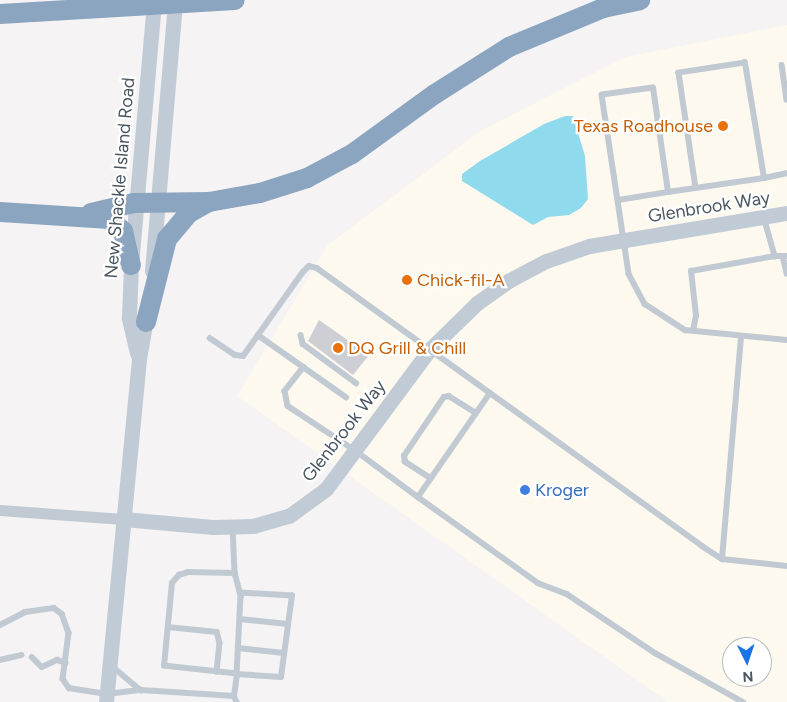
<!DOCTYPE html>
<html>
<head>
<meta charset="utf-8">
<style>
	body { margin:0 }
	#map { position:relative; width:787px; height:702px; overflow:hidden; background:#f5f3f3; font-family:Figtree,sans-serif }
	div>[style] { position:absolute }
	.commercial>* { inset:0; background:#fdf9ef }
	.water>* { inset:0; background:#90daee }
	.building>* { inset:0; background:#cdcfd5 }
	.lane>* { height:5.5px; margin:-2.75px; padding:0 2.75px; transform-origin:2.75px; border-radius:2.75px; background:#c1cad2 }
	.street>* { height:11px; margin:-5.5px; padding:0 5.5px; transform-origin:5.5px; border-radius:5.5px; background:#c1cad2 }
	.secondary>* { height:15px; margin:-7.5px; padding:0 7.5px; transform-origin:7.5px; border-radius:7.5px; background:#c1cbd6 }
	.highway>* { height:20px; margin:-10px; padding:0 10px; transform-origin:10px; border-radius:10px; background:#8ba5c1 }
	.dots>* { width:14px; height:14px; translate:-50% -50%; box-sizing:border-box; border:2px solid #fff; border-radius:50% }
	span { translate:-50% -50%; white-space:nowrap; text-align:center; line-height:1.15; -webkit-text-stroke:4.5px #fff; paint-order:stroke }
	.food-label { font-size:18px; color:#c56008 }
	.right { translate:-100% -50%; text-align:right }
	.left { translate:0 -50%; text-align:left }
	.street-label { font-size:18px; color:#4a5661 }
	.shop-label { font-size:18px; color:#366cbe }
	.north { position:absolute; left:722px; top:637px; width:50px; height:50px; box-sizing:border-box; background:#fff; border:1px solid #b7bbc0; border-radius:50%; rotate:176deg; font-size:14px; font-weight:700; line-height:20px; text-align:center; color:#4a5661 }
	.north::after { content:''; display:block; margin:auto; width:18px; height:22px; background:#1a73e8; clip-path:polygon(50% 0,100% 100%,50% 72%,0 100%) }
</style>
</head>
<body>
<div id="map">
	<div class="commercial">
		<div style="clip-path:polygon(evenodd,787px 25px,787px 702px,668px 702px,237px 396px,327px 246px,482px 130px,625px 57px,787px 25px,732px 647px,762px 647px,762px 677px,732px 677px,732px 647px)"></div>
	</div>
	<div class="water">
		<div style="clip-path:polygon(565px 116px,573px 116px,585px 156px,588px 199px,581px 208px,569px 215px,548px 217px,533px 225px,462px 181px,462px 174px,480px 161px,544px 124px)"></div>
	</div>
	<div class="building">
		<div style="clip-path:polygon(319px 320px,369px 355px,353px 375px,308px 341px)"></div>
	</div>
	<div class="lane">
		<div style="left:782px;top:65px;width:35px;rotate:82deg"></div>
		<div style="left:764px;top:178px;width:24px;rotate:-12deg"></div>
		<div style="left:668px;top:192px;width:105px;rotate:-98.2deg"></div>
		<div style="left:653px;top:88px;width:51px;rotate:172.2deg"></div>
		<div style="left:602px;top:95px;width:181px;rotate:81.4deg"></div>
		<div style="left:629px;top:274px;width:34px;rotate:62deg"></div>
		<div style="left:645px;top:304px;width:48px;rotate:33deg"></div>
		<div style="left:685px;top:330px;width:102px;rotate:5.6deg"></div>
		<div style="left:618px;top:200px;width:51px;rotate:-9.1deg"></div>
		<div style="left:668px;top:192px;width:97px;rotate:-8.3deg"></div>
		<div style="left:764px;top:178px;width:117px;rotate:-99.4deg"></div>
		<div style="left:745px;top:63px;width:67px;rotate:171.4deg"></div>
		<div style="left:679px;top:73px;width:116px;rotate:81.6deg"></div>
		<div style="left:764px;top:217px;width:41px;rotate:74.2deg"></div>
		<div style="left:775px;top:256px;width:12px"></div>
		<div style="left:783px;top:256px;width:18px;rotate:77deg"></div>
		<div style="left:693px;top:331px;width:15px;rotate:-79deg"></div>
		<div style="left:696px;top:316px;width:45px;rotate:-96.3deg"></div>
		<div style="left:691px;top:271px;width:85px;rotate:-10.1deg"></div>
		<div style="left:258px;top:335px;width:77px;rotate:-54.5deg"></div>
		<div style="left:303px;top:272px;width:8px;rotate:-45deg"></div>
		<div style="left:309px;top:266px;width:8px;rotate:14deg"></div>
		<div style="left:317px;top:268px;width:475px;rotate:35.8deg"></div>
		<div style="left:702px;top:546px;width:24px;rotate:33deg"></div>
		<div style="left:722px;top:559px;width:65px;rotate:6.1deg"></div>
		<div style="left:301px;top:335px;width:9px;rotate:77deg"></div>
		<div style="left:303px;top:344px;width:66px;rotate:36.3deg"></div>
		<div style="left:210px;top:338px;width:30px;rotate:34deg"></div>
		<div style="left:235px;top:355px;width:8px;rotate:7deg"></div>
		<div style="left:243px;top:356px;width:26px;rotate:-54deg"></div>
		<div style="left:258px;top:335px;width:108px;rotate:35.2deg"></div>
		<div style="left:304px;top:367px;width:31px;rotate:128deg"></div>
		<div style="left:285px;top:391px;width:15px;rotate:79deg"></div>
		<div style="left:288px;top:406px;width:82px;rotate:33.5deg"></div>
		<div style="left:356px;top:451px;width:77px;rotate:36.6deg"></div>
		<div style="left:418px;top:497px;width:126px;rotate:-55.3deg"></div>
		<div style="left:431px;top:479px;width:31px;rotate:-147deg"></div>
		<div style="left:405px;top:462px;width:6px;rotate:-99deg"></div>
		<div style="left:404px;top:456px;width:71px;rotate:-55.9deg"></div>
		<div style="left:444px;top:397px;width:5px;rotate:-11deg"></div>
		<div style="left:449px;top:396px;width:32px;rotate:32deg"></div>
		<div style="left:418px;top:497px;width:148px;rotate:35.6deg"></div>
		<div style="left:538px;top:583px;width:31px;rotate:21deg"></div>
		<div style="left:567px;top:594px;width:106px;rotate:33.8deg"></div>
		<div style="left:655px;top:653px;width:101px;rotate:29.1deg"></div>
		<div style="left:233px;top:527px;width:46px;rotate:87.5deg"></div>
		<div style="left:235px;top:573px;width:24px;rotate:75deg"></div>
		<div style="left:241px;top:596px;width:78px;rotate:92.9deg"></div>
		<div style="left:237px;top:674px;width:73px;rotate:-173.7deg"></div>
		<div style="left:164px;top:666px;width:83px;rotate:-84.5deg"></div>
		<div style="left:172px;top:583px;width:11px;rotate:-49deg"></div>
		<div style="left:179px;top:575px;width:9px;rotate:-18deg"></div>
		<div style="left:188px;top:572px;width:47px;rotate:1.2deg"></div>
		<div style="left:722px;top:559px;width:222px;rotate:-85.1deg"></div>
		<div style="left:240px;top:619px;width:48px;rotate:5.9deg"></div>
		<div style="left:0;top:625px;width:28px;rotate:-27deg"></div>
		<div style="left:25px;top:612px;width:29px;rotate:-8deg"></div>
		<div style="left:54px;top:608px;width:10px;rotate:37deg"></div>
		<div style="left:62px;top:614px;width:20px;rotate:70deg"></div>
		<div style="left:69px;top:633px;width:46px;rotate:97.4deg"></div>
		<div style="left:63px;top:679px;width:11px;rotate:56deg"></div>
		<div style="left:69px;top:688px;width:38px;rotate:9deg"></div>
		<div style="left:107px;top:694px;width:34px;rotate:-7deg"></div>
		<div style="left:141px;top:690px;width:93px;rotate:3.7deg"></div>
		<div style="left:234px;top:696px;width:7px;rotate:63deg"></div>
		<div style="left:168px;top:627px;width:49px;rotate:5.8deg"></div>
		<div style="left:217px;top:632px;width:11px;rotate:75deg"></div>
		<div style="left:220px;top:643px;width:29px;rotate:96deg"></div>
		<div style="left:238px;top:648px;width:46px;rotate:6.2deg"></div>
		<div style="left:32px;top:657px;width:14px;rotate:45deg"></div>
		<div style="left:42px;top:667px;width:17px;rotate:-25deg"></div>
		<div style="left:57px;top:660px;width:9px;rotate:18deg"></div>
		<div style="left:0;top:660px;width:22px;rotate:-13deg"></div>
		<div style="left:112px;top:666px;width:38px;rotate:40deg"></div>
		<div style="left:234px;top:696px;width:22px;rotate:-82deg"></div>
		<div style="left:237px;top:674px;width:44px;rotate:3.9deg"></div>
		<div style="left:281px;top:677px;width:82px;rotate:-82.3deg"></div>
		<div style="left:292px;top:596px;width:52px;rotate:-176.7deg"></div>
	</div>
	<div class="street">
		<div style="left:0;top:510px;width:123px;rotate:4.2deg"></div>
	</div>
	<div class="secondary">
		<div style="left:152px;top:271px;width:272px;rotate:-85.1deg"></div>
		<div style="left:137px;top:353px;width:37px;rotate:-103deg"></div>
		<div style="left:129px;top:317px;width:52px;rotate:-87.8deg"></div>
		<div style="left:131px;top:265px;width:266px;rotate:-85deg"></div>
		<div style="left:123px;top:519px;width:90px;rotate:5.1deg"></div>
		<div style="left:213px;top:527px;width:40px;rotate:-1.4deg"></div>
		<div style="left:253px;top:526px;width:37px;rotate:-16deg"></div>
		<div style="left:289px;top:516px;width:46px;rotate:-36.1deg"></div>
		<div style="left:326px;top:489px;width:174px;rotate:-53.4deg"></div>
		<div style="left:430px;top:349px;width:66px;rotate:-44.4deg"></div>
		<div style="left:477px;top:303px;width:38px;rotate:-35deg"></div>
		<div style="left:508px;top:281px;width:43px;rotate:-27.8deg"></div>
		<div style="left:546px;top:261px;width:46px;rotate:-19.2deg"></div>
		<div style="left:589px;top:246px;width:201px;rotate:-9.5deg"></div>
		<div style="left:106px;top:702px;width:345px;rotate:-84.5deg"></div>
		<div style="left:139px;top:359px;width:47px;rotate:-80.1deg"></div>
	</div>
	<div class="highway">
		<div style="left:0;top:14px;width:235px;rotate:-3.4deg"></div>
		<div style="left:0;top:212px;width:110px;rotate:3.6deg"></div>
		<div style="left:110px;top:219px;width:18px;rotate:43deg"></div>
		<div style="left:123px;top:231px;width:35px;rotate:77deg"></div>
		<div style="left:91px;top:213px;width:44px;rotate:-13.1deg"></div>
		<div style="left:134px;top:203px;width:74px;rotate:-0.8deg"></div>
		<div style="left:146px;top:322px;width:86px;rotate:-75.8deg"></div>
		<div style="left:167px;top:239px;width:34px;rotate:-50deg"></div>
		<div style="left:189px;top:213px;width:23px;rotate:-29deg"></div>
		<div style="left:209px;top:202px;width:52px;rotate:-10deg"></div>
		<div style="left:260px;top:193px;width:49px;rotate:-17.7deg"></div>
		<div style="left:307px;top:178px;width:51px;rotate:-28.1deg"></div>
		<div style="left:352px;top:154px;width:102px;rotate:-35.9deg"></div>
		<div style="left:435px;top:94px;width:88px;rotate:-32.4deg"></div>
		<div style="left:509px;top:47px;width:102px;rotate:-22.5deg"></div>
		<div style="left:603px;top:8px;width:38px;rotate:-12deg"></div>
	</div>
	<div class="dots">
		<div style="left:723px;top:126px;background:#e8710a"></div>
		<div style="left:407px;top:280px;background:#e8710a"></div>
		<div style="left:338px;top:348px;background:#e8710a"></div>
		<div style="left:525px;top:490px;background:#3f7fe0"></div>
	</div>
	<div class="food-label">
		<span class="right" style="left:713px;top:126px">Texas Roadhouse</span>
		<span class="left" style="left:417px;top:280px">Chick-fil-A</span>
		<span class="left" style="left:348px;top:348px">DQ Grill &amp; Chill</span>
	</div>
	<div class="street-label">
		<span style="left:120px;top:178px;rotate:-85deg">New Shackle Island Road</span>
		<span style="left:709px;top:207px;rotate:-9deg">Glenbrook Way</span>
		<span style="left:344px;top:431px;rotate:-52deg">Glenbrook Way</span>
	</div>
	<div class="shop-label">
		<span class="left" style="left:535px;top:490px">Kroger</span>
	</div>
	<div class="north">N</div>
</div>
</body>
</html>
